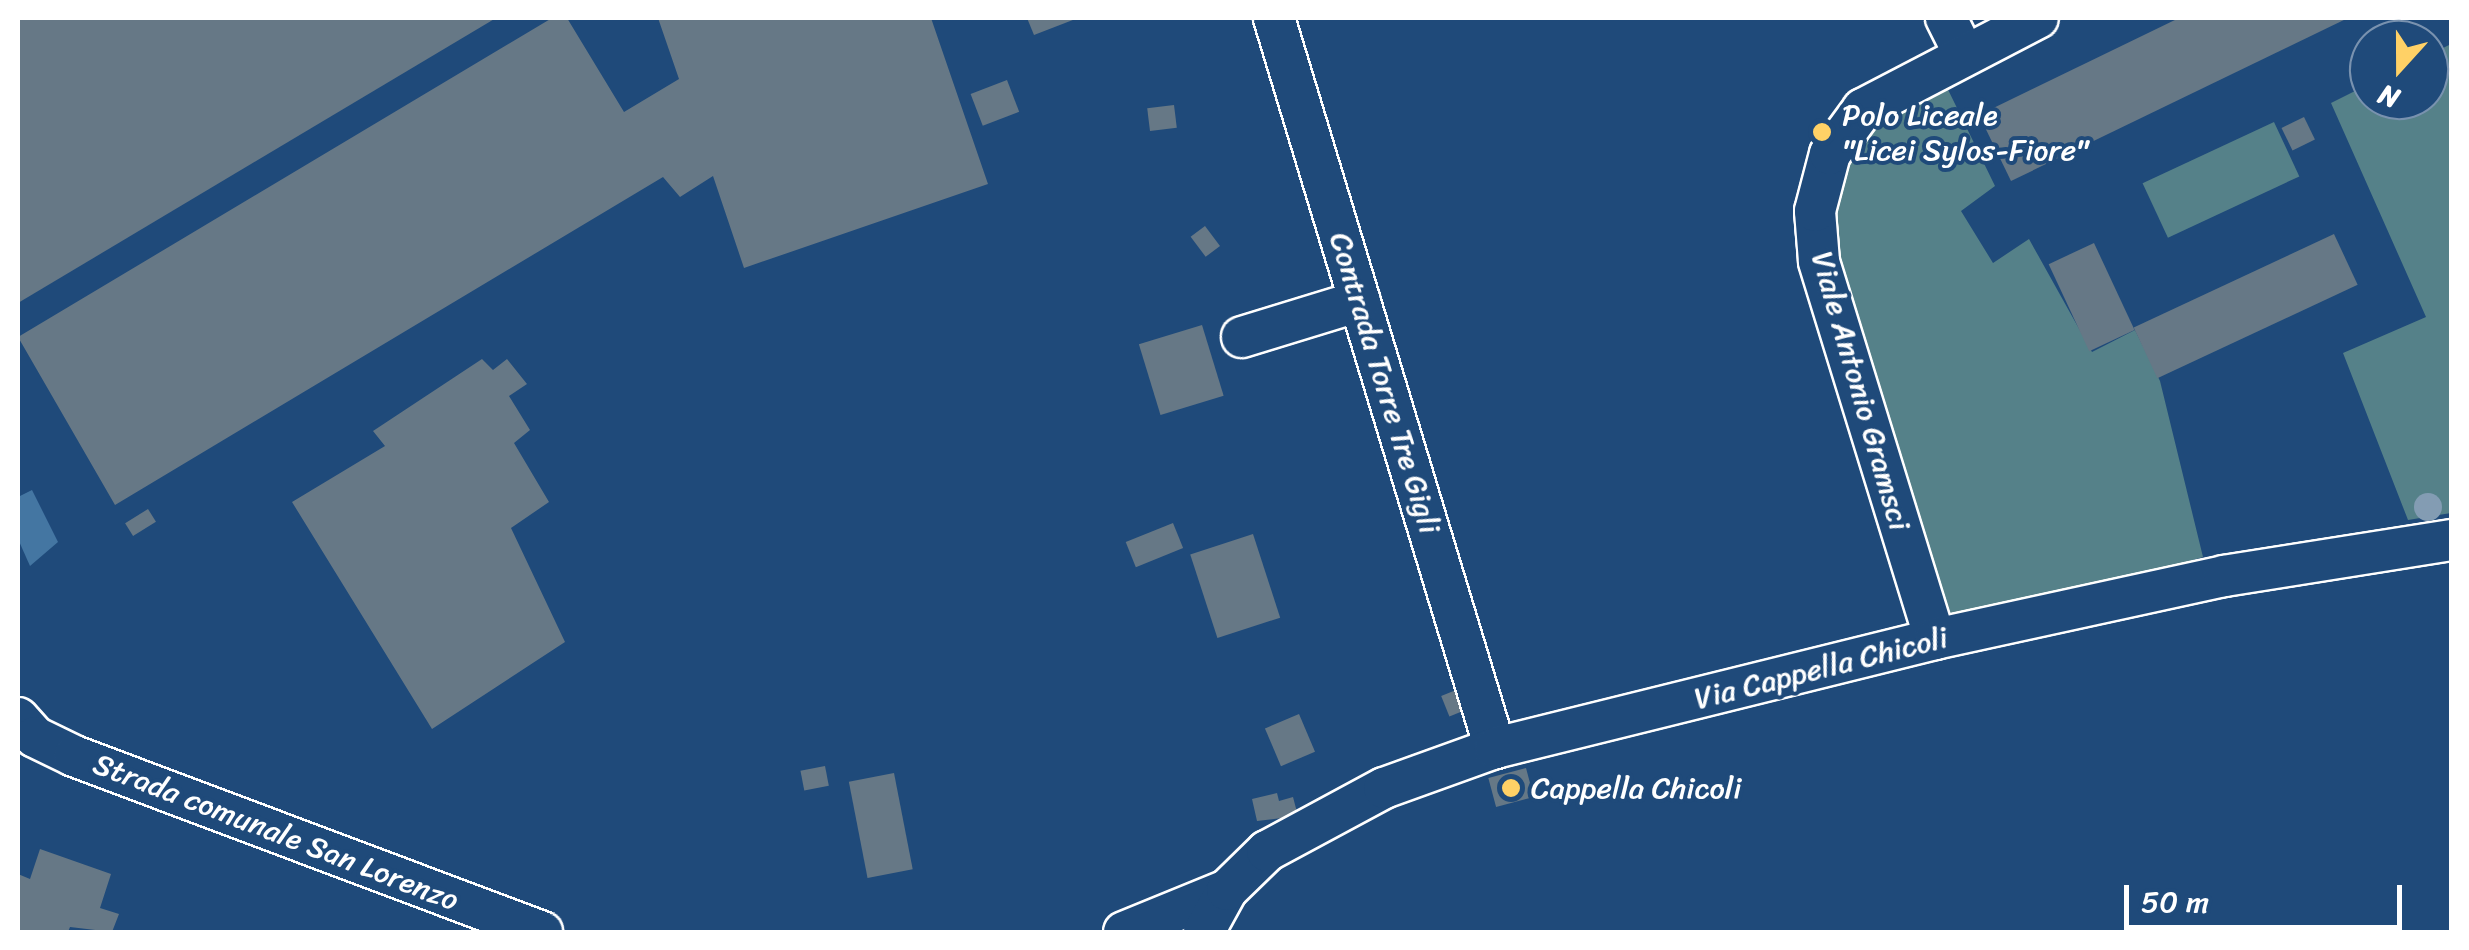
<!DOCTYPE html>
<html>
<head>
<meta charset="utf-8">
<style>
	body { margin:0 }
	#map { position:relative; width:2469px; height:950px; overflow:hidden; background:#1f4a7a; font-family:Sriracha,sans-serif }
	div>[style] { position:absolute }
	.green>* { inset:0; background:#558189; transform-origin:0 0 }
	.water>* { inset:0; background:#4476a2 }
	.building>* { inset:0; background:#667886; transform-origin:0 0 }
	.roads { filter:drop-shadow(2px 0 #fff) drop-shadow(-2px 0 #fff) drop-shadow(0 2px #fff) drop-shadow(0 -2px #fff) }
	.minor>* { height:40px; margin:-20px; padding:0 20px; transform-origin:20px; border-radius:20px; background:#1f4a7a }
	.trees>* { width:28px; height:28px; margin:-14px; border-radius:50%; background:#839cb3 }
	.dots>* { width:28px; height:28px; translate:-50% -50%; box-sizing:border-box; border:5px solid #1f4a7a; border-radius:50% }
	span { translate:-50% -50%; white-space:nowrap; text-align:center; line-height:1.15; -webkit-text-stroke:8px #1f4a7a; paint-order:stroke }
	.poi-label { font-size:30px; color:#fff }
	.left { translate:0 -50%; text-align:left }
	.street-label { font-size:30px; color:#fff }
	.frame { position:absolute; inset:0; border:20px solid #fff; pointer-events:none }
	.north { position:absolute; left:2349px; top:20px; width:100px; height:100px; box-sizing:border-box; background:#1f4a7a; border:2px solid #7992af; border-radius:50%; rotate:201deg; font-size:28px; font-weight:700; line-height:40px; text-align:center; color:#fff }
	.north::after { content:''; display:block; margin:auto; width:35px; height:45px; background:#ffd166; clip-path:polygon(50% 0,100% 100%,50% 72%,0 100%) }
	.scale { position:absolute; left:2124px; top:885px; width:278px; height:45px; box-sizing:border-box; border:5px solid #fff; border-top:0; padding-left:12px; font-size:30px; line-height:35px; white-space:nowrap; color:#fff; -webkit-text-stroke:8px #1f4a7a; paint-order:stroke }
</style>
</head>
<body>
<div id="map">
	<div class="green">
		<div style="clip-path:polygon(2451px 44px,2451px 513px,2408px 520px,2343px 353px,2426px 317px,2331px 103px,2369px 84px,2369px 100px,2429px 100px,2429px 55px)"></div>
		<div style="clip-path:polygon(1937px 67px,1995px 186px,1961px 211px,1993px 263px,2029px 239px,2092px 352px,2135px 330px,2160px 381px,2203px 557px,1935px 639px,1819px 261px,1830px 154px)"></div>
		<div style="left:2274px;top:122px;width:60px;height:145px;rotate:65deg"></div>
	</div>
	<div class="water">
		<div style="clip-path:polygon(32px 490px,58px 542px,30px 566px,18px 539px,18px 497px)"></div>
	</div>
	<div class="building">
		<div style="clip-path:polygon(18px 18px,496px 18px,18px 303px)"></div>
		<div style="clip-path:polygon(552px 18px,567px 18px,624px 112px,679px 79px,658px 18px,931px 18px,988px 184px,744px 268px,713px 176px,680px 197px,663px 177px,115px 505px,18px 337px)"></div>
		<div style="clip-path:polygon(1027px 18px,1078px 18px,1034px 35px)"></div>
		<div style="clip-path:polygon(2179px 18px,2348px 18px,2011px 181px,1979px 115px)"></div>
		<div style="left:1007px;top:80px;width:34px;height:39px;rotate:69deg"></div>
		<div style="left:1174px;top:105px;width:23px;height:27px;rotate:83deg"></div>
		<div style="left:2304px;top:117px;width:25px;height:25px;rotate:64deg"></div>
		<div style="left:1205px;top:226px;width:25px;height:18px;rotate:53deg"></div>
		<div style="left:2334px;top:234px;width:56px;height:221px;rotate:65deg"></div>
		<div style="left:2094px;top:243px;width:96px;height:50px;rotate:65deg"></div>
		<div style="left:1202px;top:325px;width:74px;height:66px;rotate:73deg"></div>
		<div style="clip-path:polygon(482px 359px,493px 370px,507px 359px,527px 384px,509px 396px,530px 430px,514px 443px,549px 502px,511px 528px,565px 642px,432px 729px,292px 502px,385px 446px,373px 431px)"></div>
		<div style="left:148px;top:509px;width:15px;height:27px;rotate:58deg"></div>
		<div style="left:1173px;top:523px;width:27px;height:51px;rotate:68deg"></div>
		<div style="left:1253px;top:534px;width:88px;height:66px;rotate:72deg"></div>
		<div style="left:1456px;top:690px;width:22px;height:16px;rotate:68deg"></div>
		<div style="left:1299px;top:714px;width:41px;height:37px;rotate:67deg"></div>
		<div style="left:825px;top:766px;width:20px;height:25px;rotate:79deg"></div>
		<div style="left:1526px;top:768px;width:30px;height:39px;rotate:75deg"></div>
		<div style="left:894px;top:773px;width:98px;height:46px;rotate:79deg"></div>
		<div style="clip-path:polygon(1277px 793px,1279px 801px,1293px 797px,1298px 816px,1257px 821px,1252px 799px)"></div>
		<div style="clip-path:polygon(40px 849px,111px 874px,100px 908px,119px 914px,112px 932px,70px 927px,68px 932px,18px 932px,18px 874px,30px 879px)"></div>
	</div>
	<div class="roads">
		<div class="minor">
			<div style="left:1274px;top:18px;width:763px;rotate:73.16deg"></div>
			<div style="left:1946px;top:18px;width:40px;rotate:63.4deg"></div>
			<div style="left:1242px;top:337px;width:123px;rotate:-17deg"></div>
			<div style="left:1935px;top:639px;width:395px;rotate:-107.1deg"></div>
			<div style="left:1819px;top:261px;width:50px;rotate:-94.6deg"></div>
			<div style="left:1815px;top:211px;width:59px;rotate:-75.3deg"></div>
			<div style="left:1830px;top:154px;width:56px;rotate:-53.7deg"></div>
			<div style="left:1863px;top:109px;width:197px;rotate:-27.5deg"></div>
			<div style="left:18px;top:718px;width:25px;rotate:48deg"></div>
			<div style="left:35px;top:737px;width:43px;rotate:26deg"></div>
			<div style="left:74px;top:756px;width:500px;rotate:20.6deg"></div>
			<div style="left:1124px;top:932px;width:111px;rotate:-22.2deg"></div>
			<div style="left:1204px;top:932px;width:48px;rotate:-61.3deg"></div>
			<div style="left:1227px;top:890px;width:56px;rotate:-44.3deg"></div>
			<div style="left:1267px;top:851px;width:133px;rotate:-28.3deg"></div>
			<div style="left:1384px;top:788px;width:118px;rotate:-19.8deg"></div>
			<div style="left:1495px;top:748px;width:453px;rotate:-13.9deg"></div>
			<div style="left:1935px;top:639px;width:296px;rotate:-12.3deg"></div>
			<div style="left:2224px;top:576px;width:231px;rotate:-9deg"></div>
		</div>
	</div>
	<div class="trees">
		<div style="left:2428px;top:507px"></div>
	</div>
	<div class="dots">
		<div style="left:1822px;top:132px;background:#ffd166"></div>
		<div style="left:1511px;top:788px;background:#ffd166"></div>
	</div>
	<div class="poi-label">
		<span class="left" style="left:1842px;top:132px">Polo Liceale<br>"Licei Sylos-Fiore"</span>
		<span class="left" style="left:1531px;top:788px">Cappella Chicoli</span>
	</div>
	<div class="street-label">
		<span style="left:1385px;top:383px;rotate:73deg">Contrada Torre Tre Gigli</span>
		<span style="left:1861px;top:391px;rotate:74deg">Viale Antonio Gramsci</span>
		<span style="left:1821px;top:668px;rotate:-14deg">Via Cappella Chicoli</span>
		<span style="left:276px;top:832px;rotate:21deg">Strada comunale San Lorenzo</span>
	</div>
	<div class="frame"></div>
	<div class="north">N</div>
	<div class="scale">50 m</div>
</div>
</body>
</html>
